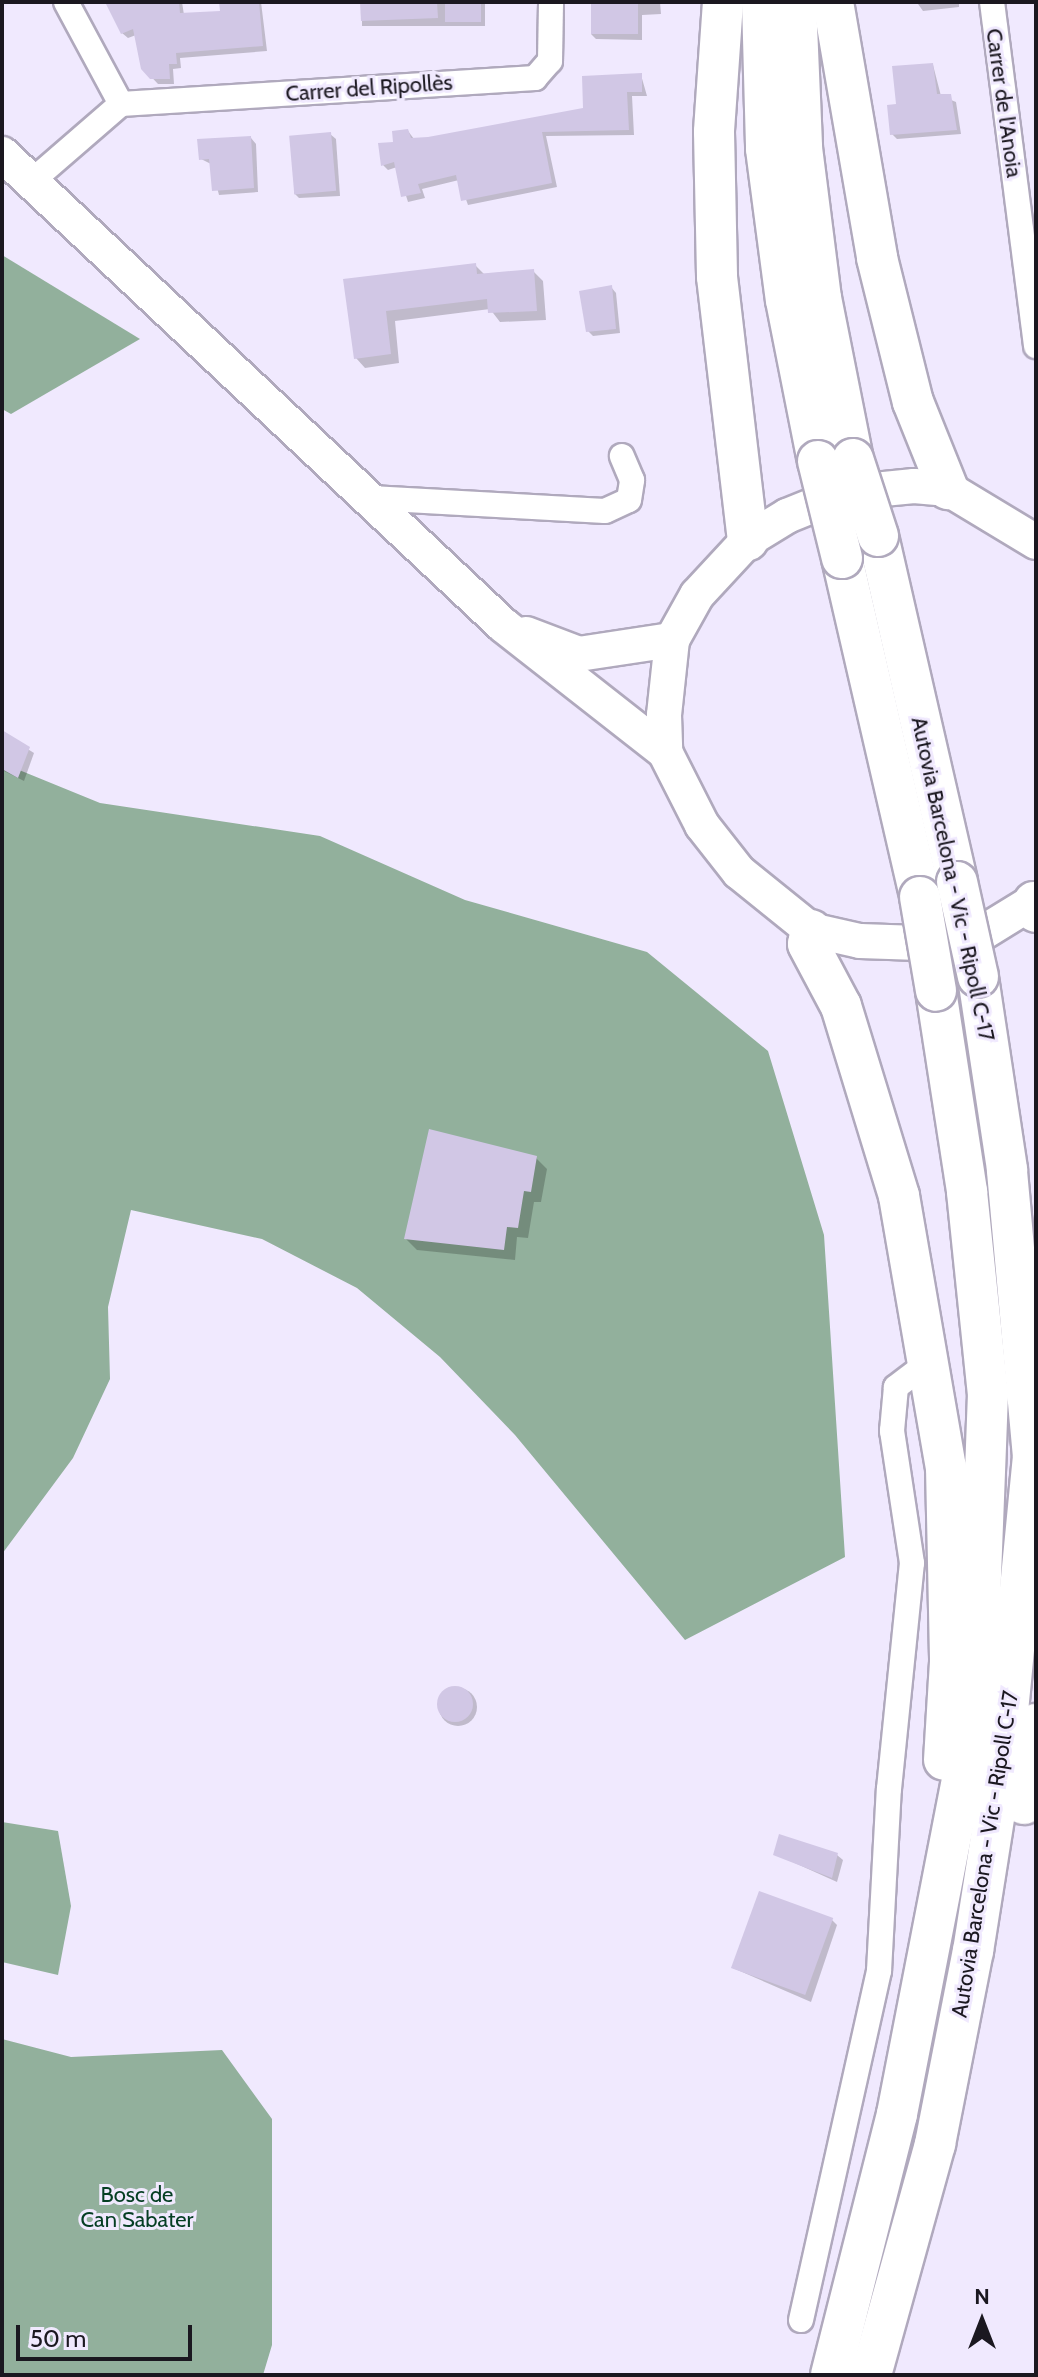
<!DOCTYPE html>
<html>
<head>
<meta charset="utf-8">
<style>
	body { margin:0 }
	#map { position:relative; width:1038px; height:2377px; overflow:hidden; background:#f0e9fe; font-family:Cabin,sans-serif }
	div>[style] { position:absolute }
	.forest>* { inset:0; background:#92b09c }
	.shadow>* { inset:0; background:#0003; transform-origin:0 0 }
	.round { border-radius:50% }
	.building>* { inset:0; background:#d1c7e5; transform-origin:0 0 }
	.roads { filter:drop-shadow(2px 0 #b0a9bd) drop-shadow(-2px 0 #b0a9bd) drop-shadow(0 2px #b0a9bd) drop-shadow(0 -2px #b0a9bd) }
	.minor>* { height:24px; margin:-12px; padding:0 12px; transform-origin:12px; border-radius:12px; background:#fff }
	.secondary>* { height:34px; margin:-17px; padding:0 17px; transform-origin:17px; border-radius:17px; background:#fff }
	.trunk>* { height:40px; margin:-20px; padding:0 20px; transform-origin:20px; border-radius:20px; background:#fff }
	.bridges { filter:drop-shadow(2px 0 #b0a9bd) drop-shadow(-2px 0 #b0a9bd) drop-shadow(0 2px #b0a9bd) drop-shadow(0 -2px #b0a9bd) }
	.trunk-bridge>* { height:40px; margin:-20px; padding:0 20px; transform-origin:20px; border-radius:20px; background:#fff }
	span { translate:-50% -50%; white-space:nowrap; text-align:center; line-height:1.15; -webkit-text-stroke:6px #f0e9fe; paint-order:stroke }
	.street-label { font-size:22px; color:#1b1820 }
	.park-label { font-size:22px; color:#053e23 }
	.frame { position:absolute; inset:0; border:4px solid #1b1820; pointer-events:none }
	.north { position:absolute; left:942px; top:2281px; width:80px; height:80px; -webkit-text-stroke:6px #f0e9fe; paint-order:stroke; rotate:0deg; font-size:22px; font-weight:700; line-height:32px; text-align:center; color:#1b1820 }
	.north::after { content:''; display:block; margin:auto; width:28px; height:36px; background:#1b1820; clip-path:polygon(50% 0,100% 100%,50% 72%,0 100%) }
	.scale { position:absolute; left:16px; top:2325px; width:176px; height:36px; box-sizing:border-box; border:4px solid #1b1820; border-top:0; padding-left:10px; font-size:24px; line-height:28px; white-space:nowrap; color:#1b1820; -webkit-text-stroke:6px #f0e9fe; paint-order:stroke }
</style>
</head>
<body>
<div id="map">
	<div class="forest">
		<div style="clip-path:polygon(2px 255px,140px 339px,11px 414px,2px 409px)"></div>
		<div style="clip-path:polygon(2px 763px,100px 803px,320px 836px,465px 900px,647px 952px,768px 1051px,824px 1235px,845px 1557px,685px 1640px,515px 1435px,440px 1357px,357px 1288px,262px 1239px,131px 1210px,108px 1307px,110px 1379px,73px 1458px,2px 1554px)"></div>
		<div style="clip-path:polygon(2px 1822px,58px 1831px,71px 1906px,58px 1975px,2px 1962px)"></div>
		<div style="clip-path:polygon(2px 2039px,71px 2057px,222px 2050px,272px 2119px,272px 2345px,263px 2375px,2px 2375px)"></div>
	</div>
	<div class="shadow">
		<div style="clip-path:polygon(107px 2px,182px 2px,184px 15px,222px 13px,221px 2px,261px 2px,267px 51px,180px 58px,181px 68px,173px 69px,174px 84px,158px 84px,143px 68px,136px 35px,128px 38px,122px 33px)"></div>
		<div style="left:362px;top:2px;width:123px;height:24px"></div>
		<div style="clip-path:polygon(593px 2px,660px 2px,661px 14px,642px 15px,642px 40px,596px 39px,591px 34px)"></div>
		<div style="clip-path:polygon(897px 2px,959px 2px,959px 7px,923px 11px,918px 4px)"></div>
		<div style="clip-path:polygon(933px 65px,941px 96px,956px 102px,961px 134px,897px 139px,892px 134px,898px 105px)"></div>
		<div style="clip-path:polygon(641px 75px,647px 96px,632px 96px,634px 135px,546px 136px,557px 187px,468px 205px,459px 180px,422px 189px,425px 198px,408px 202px,397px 167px,388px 170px,383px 165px,408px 131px,414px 139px,428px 139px,585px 110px)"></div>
		<div style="clip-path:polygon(330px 134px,336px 139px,340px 196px,299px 198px,294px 193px)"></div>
		<div style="clip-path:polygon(251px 138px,256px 144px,258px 192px,219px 195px,211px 164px,201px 159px)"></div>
		<div style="clip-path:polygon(475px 265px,485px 275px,533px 271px,543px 281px,546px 320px,500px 322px,490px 309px,395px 321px,399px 363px,365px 368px,356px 358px,345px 280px)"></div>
		<div style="clip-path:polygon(611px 287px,616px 293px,620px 333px,593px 336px,588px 331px)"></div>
		<div style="clip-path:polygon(2px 733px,34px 753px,24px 781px,2px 770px)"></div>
		<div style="clip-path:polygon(536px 1158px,547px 1169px,541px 1202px,534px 1202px,528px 1238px,517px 1237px,515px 1260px,417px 1250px,406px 1239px)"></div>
		<div class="round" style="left:439px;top:1688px;width:38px;height:38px"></div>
		<div style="clip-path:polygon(775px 1854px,837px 1855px,843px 1860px,837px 1882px)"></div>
		<div style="clip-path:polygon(832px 1920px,837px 1925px,811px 2002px,733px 1968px)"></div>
	</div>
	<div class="building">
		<div style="clip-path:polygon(105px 2px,179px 2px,180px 13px,220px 11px,219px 2px,259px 2px,263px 46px,176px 53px,177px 64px,169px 64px,170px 79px,150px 79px,141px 69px,133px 29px,121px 34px)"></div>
		<div style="clip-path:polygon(360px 2px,437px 2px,438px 18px,361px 21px)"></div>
		<div style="left:445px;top:2px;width:36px;height:20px"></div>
		<div style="left:591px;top:2px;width:47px;height:32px"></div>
		<div style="clip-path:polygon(933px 63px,937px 94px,951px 94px,957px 130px,890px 135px,887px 105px,896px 104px,892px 66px)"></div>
		<div style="clip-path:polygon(642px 73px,642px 92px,627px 92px,629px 130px,542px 132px,552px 183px,461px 201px,456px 175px,418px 184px,421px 193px,401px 197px,394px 162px,381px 166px,378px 143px,393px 142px,392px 131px,408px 129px,411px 138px,428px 137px,583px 108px,582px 76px)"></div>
		<div style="left:331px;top:132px;width:59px;height:42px;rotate:85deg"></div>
		<div style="clip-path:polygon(251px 136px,254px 188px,212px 191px,209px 159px,199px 160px,197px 139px)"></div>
		<div style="clip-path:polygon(476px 263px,477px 274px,534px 269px,537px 311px,488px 313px,487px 299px,386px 311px,391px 354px,354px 359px,343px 279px)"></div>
		<div style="clip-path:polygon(612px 285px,616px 329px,586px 332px,579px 291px)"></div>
		<div style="clip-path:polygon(2px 730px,30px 747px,18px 778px,2px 769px)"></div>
		<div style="clip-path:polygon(429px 1129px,537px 1156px,531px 1192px,524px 1191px,518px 1228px,507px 1227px,504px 1250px,404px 1239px)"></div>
		<div class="round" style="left:437px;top:1686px;width:36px;height:36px"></div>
		<div style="clip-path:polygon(779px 1834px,838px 1853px,832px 1878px,773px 1855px)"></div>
		<div style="left:759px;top:1891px;width:79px;height:82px;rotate:20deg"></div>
	</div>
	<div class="roads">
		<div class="minor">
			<div style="left:66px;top:2px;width:116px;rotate:61.7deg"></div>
			<div style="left:992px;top:2px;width:347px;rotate:82.7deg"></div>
			<div style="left:32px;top:181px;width:118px;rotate:-40.9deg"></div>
			<div style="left:121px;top:104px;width:415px;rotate:-3.6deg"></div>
			<div style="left:535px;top:78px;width:23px;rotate:-49deg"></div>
			<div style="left:550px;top:61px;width:59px;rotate:-89deg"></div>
			<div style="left:371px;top:498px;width:234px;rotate:3.2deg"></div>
			<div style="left:605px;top:511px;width:26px;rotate:-25deg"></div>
			<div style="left:629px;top:500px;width:20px;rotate:-81deg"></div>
			<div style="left:632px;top:480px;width:26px;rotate:-113deg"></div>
			<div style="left:801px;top:2320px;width:358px;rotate:-77.4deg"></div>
			<div style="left:879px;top:1971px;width:182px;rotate:-86.9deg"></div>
			<div style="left:889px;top:1789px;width:227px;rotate:-84.2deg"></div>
			<div style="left:912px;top:1563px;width:134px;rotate:-98.6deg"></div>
			<div style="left:892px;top:1431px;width:44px;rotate:-84.8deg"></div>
			<div style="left:896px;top:1387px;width:40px;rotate:-37deg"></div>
		</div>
		<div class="secondary">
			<div style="left:2px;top:154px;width:688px;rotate:43.23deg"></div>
			<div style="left:503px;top:625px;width:206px;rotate:38.1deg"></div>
			<div style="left:1036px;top:542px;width:103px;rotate:-148.9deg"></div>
			<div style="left:948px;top:489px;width:34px;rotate:-175deg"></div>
			<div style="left:914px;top:486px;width:70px;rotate:174.3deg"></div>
			<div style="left:844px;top:493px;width:61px;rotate:158deg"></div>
			<div style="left:787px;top:516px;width:46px;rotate:148.4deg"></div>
			<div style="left:748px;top:540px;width:75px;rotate:132.8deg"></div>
			<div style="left:697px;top:595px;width:51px;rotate:119.1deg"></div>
			<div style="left:672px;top:640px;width:75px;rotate:96.1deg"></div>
			<div style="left:664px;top:715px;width:37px;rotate:88deg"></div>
			<div style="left:665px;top:752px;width:82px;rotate:63.1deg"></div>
			<div style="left:702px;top:825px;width:60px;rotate:51.8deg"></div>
			<div style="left:739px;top:872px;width:92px;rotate:38.9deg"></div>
			<div style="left:811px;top:930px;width:50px;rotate:12.7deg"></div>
			<div style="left:860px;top:941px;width:88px;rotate:2deg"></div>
			<div style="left:948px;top:944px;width:32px;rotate:-16deg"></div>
			<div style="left:979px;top:935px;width:67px;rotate:-31.6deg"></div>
			<div style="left:526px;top:634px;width:57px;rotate:20.7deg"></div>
			<div style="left:579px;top:654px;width:94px;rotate:-8.6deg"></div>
		</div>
		<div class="trunk">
			<div style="left:723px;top:2px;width:130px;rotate:94deg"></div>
			<div style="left:714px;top:132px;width:145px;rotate:88.8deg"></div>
			<div style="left:717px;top:277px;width:265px;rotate:83.3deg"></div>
			<div style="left:762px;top:2px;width:147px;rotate:88.4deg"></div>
			<div style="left:766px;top:149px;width:152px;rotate:82.5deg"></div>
			<div style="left:786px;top:300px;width:164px;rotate:78.8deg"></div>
			<div style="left:796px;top:2px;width:146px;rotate:87.6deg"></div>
			<div style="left:802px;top:148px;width:151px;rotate:82.8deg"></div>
			<div style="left:821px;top:298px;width:164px;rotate:78.8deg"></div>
			<div style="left:833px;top:2px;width:260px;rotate:80.2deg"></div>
			<div style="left:877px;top:258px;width:148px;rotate:76deg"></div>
			<div style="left:913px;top:402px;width:94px;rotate:68.1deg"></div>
			<div style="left:878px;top:536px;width:355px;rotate:77.1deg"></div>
			<div style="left:842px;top:558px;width:348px;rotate:77deg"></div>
			<div style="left:1034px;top:902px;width:10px;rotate:79deg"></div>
			<div style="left:811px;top:930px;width:14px;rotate:102deg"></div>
			<div style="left:808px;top:944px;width:70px;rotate:62deg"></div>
			<div style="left:841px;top:1006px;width:199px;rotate:73deg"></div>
			<div style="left:899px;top:1196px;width:275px;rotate:80.2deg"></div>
			<div style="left:946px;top:1467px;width:195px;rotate:88.8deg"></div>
			<div style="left:950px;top:1662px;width:98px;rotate:93.5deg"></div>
			<div style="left:1024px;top:1804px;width:81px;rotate:-81.5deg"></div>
			<div style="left:831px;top:2375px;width:269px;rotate:-75.8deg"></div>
			<div style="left:897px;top:2114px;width:416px;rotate:-79deg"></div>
			<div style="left:976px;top:1706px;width:311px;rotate:-87.8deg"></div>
			<div style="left:988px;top:1395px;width:205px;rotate:-95.9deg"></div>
			<div style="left:967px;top:1191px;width:202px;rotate:-98.8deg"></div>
			<div style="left:871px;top:2375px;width:240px;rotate:-74.5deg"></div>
			<div style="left:935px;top:2144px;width:197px;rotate:-78.9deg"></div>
			<div style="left:973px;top:1951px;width:191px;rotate:-81deg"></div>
			<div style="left:1003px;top:1762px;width:306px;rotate:-84.4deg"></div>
			<div style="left:1033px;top:1457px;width:289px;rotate:-95.2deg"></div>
			<div style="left:1007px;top:1169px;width:194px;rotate:-98.6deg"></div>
		</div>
	</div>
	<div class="bridges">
		<div class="trunk-bridge">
			<div style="left:853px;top:459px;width:81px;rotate:72deg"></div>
			<div style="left:818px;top:461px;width:100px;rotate:76.1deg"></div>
			<div style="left:957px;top:882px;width:97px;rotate:77.5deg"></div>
			<div style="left:920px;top:897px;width:95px;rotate:80.3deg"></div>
		</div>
	</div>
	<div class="street-label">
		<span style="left:369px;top:88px;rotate:-4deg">Carrer del Ripollès</span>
		<span style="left:1004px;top:103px;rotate:82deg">Carrer de l'Anoia</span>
		<span style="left:953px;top:879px;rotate:78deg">Autovia Barcelona - Vic - Ripoll C-17</span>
		<span style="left:985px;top:1854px;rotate:-81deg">Autovia Barcelona - Vic - Ripoll C-17</span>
	</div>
	<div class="park-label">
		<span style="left:137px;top:2207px">Bosc de<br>Can Sabater</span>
	</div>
	<div class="frame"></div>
	<div class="north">N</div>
	<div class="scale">50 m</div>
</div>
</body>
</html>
